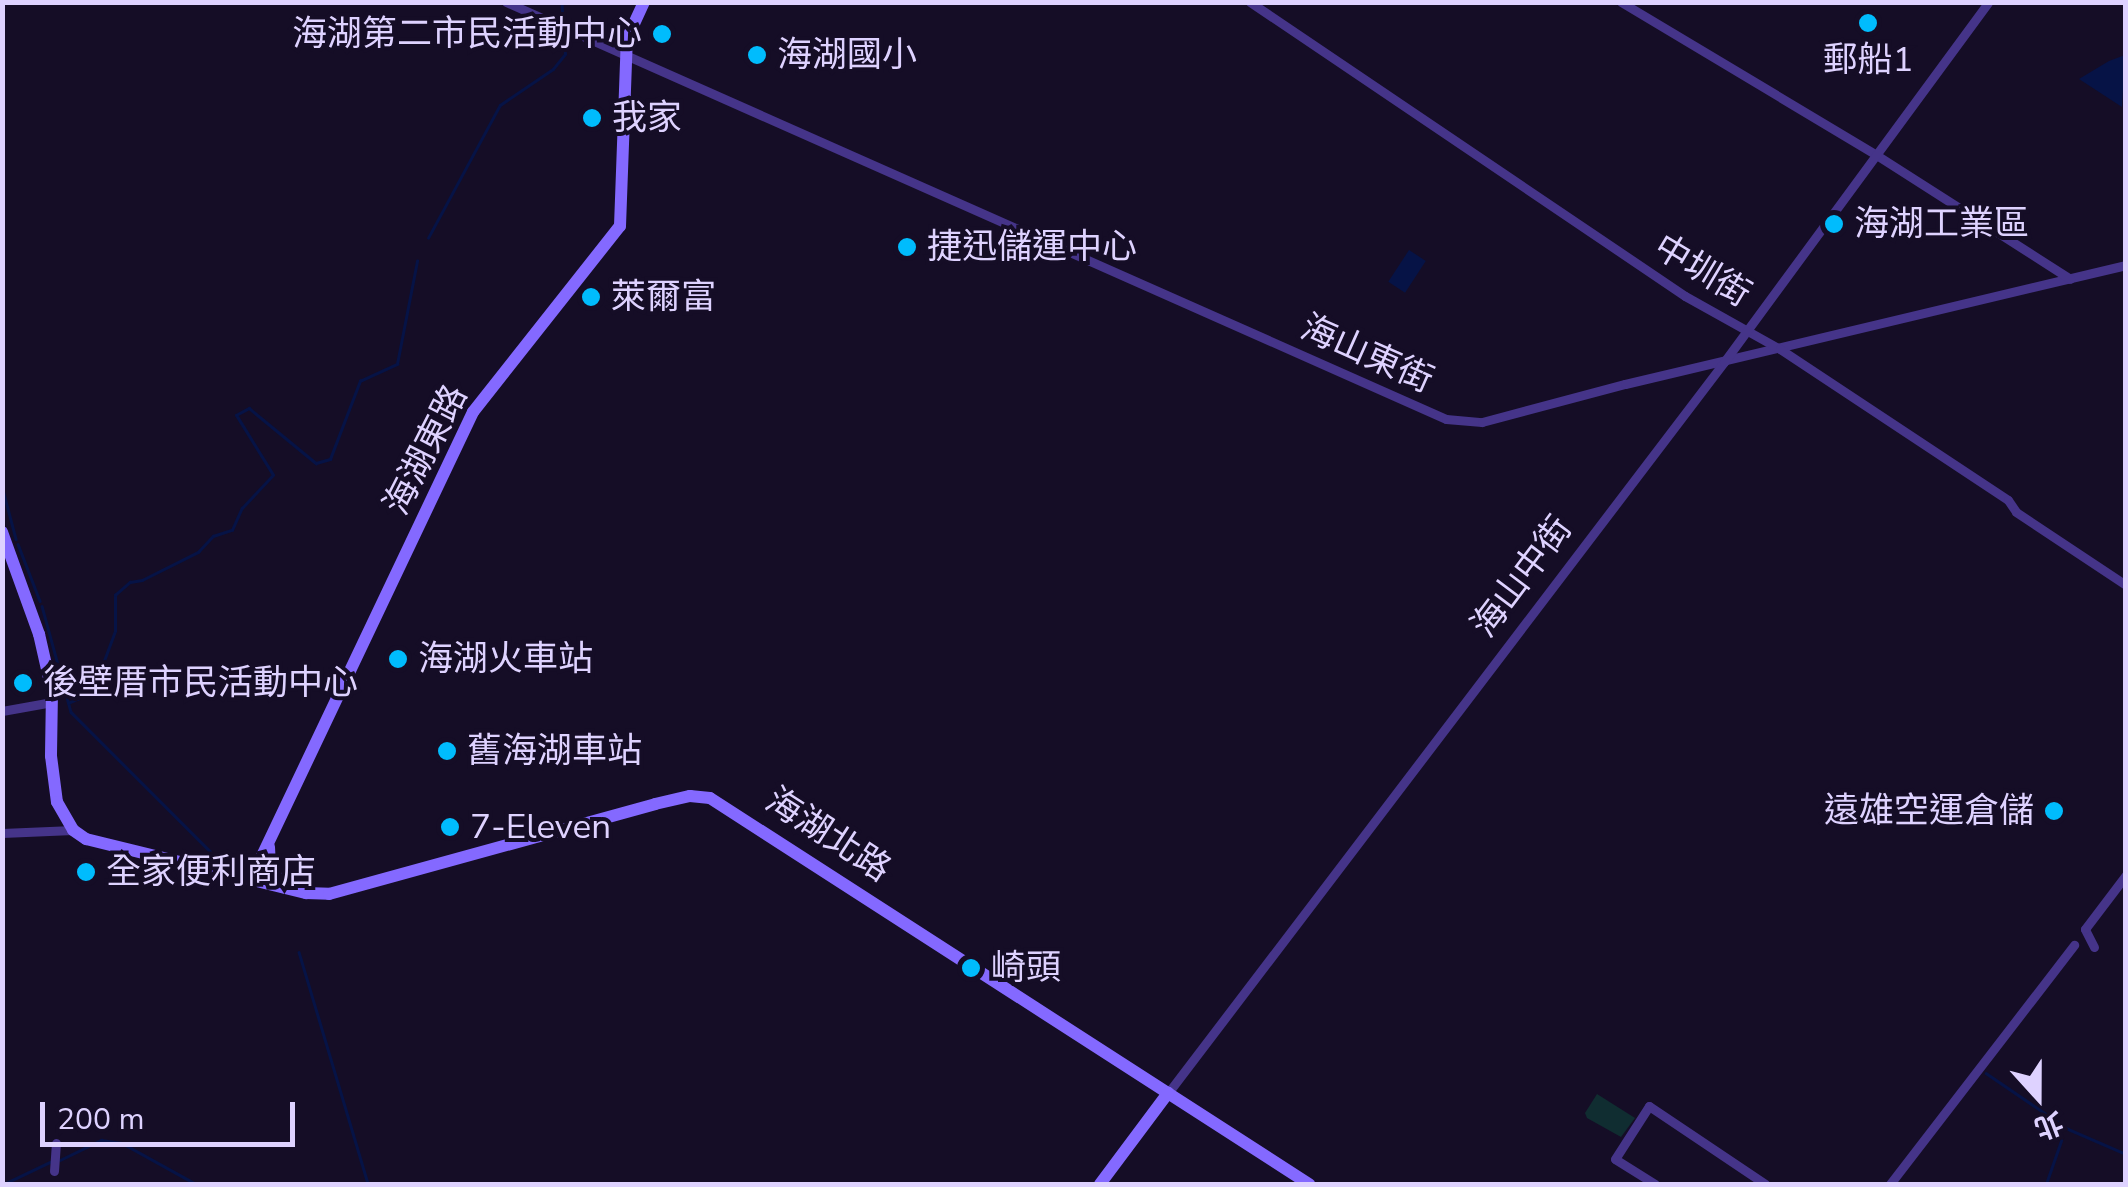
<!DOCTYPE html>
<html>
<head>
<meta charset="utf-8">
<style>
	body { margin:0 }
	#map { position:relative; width:2128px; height:1187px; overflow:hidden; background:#150d26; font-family:"Nunito Sans","Noto Sans TC",sans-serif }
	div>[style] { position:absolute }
	.green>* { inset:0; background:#102d31 }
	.water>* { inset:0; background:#061346; transform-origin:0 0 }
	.stream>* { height:2.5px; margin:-1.25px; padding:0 1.25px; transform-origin:1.25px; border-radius:1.25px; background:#061346 }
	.street>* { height:9px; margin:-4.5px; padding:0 4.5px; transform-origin:4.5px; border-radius:4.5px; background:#453489 }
	.secondary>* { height:12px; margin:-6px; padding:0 6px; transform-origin:6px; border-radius:6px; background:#8469ff }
	.dots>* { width:28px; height:28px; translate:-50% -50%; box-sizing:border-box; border:5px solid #150d26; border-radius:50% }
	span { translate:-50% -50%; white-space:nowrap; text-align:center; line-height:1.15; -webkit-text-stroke:8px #150d26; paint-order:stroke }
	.poi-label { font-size:35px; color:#ded2ff }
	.right { translate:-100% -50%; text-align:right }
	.left { translate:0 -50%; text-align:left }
	.street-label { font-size:35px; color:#ded2ff }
	.frame { position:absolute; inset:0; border:5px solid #ded2ff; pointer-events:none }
	.north { position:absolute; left:1988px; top:1047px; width:100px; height:100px; -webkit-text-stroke:8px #150d26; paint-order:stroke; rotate:159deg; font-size:28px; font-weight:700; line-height:40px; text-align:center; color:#ded2ff }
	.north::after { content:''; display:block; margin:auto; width:35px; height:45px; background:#ded2ff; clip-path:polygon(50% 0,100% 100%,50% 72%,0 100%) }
	.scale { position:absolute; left:40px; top:1102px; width:255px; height:45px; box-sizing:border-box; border:5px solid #ded2ff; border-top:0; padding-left:12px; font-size:30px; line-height:35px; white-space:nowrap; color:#ded2ff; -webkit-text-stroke:8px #150d26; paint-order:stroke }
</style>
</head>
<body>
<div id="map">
	<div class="green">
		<div style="clip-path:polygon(1597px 1094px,1635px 1118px,1621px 1137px,1587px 1118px,1585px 1113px)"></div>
	</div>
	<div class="water">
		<div style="clip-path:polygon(2125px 55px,2122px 107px,2079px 79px,2109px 61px)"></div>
		<div style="left:1409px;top:250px;width:20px;height:38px;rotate:33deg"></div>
	</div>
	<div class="stream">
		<div style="left:562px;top:2px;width:20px;rotate:87deg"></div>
		<div style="left:428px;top:238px;width:151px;rotate:-61.6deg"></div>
		<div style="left:500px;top:105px;width:64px;rotate:-34.2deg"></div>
		<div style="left:553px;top:69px;width:19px;rotate:-51deg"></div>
		<div style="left:565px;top:54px;width:24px;rotate:-95deg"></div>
		<div style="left:2px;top:486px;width:55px;rotate:75.2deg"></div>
		<div style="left:18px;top:544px;width:61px;rotate:68.9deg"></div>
		<div style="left:42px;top:606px;width:110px;rotate:74.7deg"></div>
		<div style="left:71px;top:712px;width:197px;rotate:45deg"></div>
		<div style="left:68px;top:703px;width:26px;rotate:-23deg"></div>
		<div style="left:92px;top:693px;width:66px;rotate:-69.6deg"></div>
		<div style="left:115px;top:631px;width:36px;rotate:-90deg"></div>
		<div style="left:115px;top:595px;width:20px;rotate:-41deg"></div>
		<div style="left:130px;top:582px;width:12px;rotate:-9deg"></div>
		<div style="left:142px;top:580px;width:63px;rotate:-26.6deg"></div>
		<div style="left:198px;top:552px;width:22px;rotate:-47deg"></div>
		<div style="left:213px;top:536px;width:20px;rotate:-18deg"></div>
		<div style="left:232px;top:530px;width:24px;rotate:-66deg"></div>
		<div style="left:242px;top:508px;width:45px;rotate:-46.8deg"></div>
		<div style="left:273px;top:475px;width:70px;rotate:-121.7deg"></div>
		<div style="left:236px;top:415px;width:15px;rotate:-28deg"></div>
		<div style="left:249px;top:408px;width:87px;rotate:39.4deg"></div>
		<div style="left:316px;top:463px;width:15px;rotate:-16deg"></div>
		<div style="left:330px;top:459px;width:84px;rotate:-69deg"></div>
		<div style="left:360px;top:381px;width:41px;rotate:-24.7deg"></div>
		<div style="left:397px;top:364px;width:105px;rotate:-79deg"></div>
		<div style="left:299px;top:952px;width:242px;rotate:73.4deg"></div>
		<div style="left:1986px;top:1073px;width:99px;rotate:34.3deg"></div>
		<div style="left:2068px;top:1129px;width:63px;rotate:23.3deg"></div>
		<div style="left:60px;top:1160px;width:46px;rotate:-26deg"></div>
		<div style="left:101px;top:1140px;width:21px;rotate:8deg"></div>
		<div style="left:122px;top:1143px;width:85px;rotate:29deg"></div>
		<div style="left:4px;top:1184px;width:53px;rotate:-25.6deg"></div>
		<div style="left:2046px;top:1184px;width:46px;rotate:-70.8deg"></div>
	</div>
	<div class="street">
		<div style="left:506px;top:2px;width:1028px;rotate:23.92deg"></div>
		<div style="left:1446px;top:419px;width:36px;rotate:5deg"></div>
		<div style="left:1482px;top:422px;width:148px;rotate:-14.9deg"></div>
		<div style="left:1625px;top:384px;width:515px;rotate:-13.36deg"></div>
		<div style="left:1250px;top:2px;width:525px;rotate:34.05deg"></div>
		<div style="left:1685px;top:296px;width:109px;rotate:29.2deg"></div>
		<div style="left:1780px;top:349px;width:273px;rotate:33.5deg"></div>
		<div style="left:2008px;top:500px;width:14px;rotate:56deg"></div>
		<div style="left:2016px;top:512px;width:132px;rotate:33.6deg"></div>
		<div style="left:1621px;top:2px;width:300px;rotate:30.9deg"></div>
		<div style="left:1878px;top:156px;width:228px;rotate:32.6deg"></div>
		<div style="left:2px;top:711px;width:51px;rotate:-10.2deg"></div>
		<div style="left:2px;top:833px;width:71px;rotate:-2.4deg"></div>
		<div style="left:2094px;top:947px;width:20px;rotate:-117deg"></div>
		<div style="left:2085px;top:929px;width:68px;rotate:-52.8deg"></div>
		<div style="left:1168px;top:1093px;width:918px;rotate:-52.74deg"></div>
		<div style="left:1724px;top:362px;width:446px;rotate:-53.7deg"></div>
		<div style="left:54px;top:1171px;width:28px;rotate:-86deg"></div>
		<div style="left:1655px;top:1184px;width:47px;rotate:-148deg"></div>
		<div style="left:1615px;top:1159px;width:63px;rotate:-57.3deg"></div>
		<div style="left:1649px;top:1106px;width:140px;rotate:33.9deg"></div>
		<div style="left:1890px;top:1184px;width:302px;rotate:-52.4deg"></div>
	</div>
	<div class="secondary">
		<div style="left:2px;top:532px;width:109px;rotate:70.1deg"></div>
		<div style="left:39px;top:634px;width:58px;rotate:77.2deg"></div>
		<div style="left:52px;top:691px;width:65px;rotate:90.9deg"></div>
		<div style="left:51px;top:756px;width:46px;rotate:82.6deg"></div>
		<div style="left:57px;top:802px;width:32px;rotate:60deg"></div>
		<div style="left:73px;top:830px;width:16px;rotate:35deg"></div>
		<div style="left:86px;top:839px;width:227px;rotate:13.8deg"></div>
		<div style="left:306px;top:893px;width:23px;rotate:2deg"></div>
		<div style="left:329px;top:894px;width:338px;rotate:-15.4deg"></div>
		<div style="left:655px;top:804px;width:36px;rotate:-13deg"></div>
		<div style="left:690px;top:796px;width:20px;rotate:6deg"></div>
		<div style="left:710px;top:798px;width:713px;rotate:32.8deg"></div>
		<div style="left:269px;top:847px;width:19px;rotate:87deg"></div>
		<div style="left:270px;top:866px;width:25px;rotate:58deg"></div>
		<div style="left:252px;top:877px;width:515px;rotate:-64.58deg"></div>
		<div style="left:473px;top:412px;width:237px;rotate:-51.7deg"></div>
		<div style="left:620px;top:226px;width:187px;rotate:-87.9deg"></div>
		<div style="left:627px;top:39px;width:41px;rotate:-65.3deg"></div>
		<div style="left:1100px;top:1184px;width:114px;rotate:-53.2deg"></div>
	</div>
	<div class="dots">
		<div style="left:1868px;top:23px;background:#00bcfd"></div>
		<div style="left:662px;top:34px;background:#00bcfd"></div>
		<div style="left:757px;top:55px;background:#00bcfd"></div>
		<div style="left:592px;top:118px;background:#00bcfd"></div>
		<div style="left:1834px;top:224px;background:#00bcfd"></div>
		<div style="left:907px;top:247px;background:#00bcfd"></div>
		<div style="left:591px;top:297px;background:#00bcfd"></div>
		<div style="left:398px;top:659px;background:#00bcfd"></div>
		<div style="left:23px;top:683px;background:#00bcfd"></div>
		<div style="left:447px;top:751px;background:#00bcfd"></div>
		<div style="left:2054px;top:811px;background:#00bcfd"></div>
		<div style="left:450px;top:827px;background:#00bcfd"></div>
		<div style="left:86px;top:872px;background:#00bcfd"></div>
		<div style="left:971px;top:968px;background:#00bcfd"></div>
	</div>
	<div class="poi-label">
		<span class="right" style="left:642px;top:34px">海湖第二市民活動中心</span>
		<span class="left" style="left:777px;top:55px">海湖國小</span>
		<span style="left:1868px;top:60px">郵船1</span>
		<span class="left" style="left:612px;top:118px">我家</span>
		<span class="left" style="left:1854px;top:224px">海湖工業區</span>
		<span class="left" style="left:927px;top:247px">捷迅儲運中心</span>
		<span class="left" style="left:611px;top:297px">萊爾富</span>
		<span class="left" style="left:418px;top:659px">海湖火車站</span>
		<span class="left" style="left:43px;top:683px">後壁厝市民活動中心</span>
		<span class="left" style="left:467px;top:751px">舊海湖車站</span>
		<span class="right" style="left:2034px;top:811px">遠雄空運倉儲</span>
		<span class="left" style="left:470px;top:827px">7-Eleven</span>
		<span class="left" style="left:106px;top:872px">全家便利商店</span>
		<span class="left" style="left:991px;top:968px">崎頭</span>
	</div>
	<div class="street-label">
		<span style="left:1702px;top:271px;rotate:31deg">中圳街</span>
		<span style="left:1367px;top:354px;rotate:24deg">海山東街</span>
		<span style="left:426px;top:450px;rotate:-63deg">海湖東路</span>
		<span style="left:1522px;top:577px;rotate:-53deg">海山中街</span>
		<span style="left:828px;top:835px;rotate:33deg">海湖北路</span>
	</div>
	<div class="frame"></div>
	<div class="north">北</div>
	<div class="scale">200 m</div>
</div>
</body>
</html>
